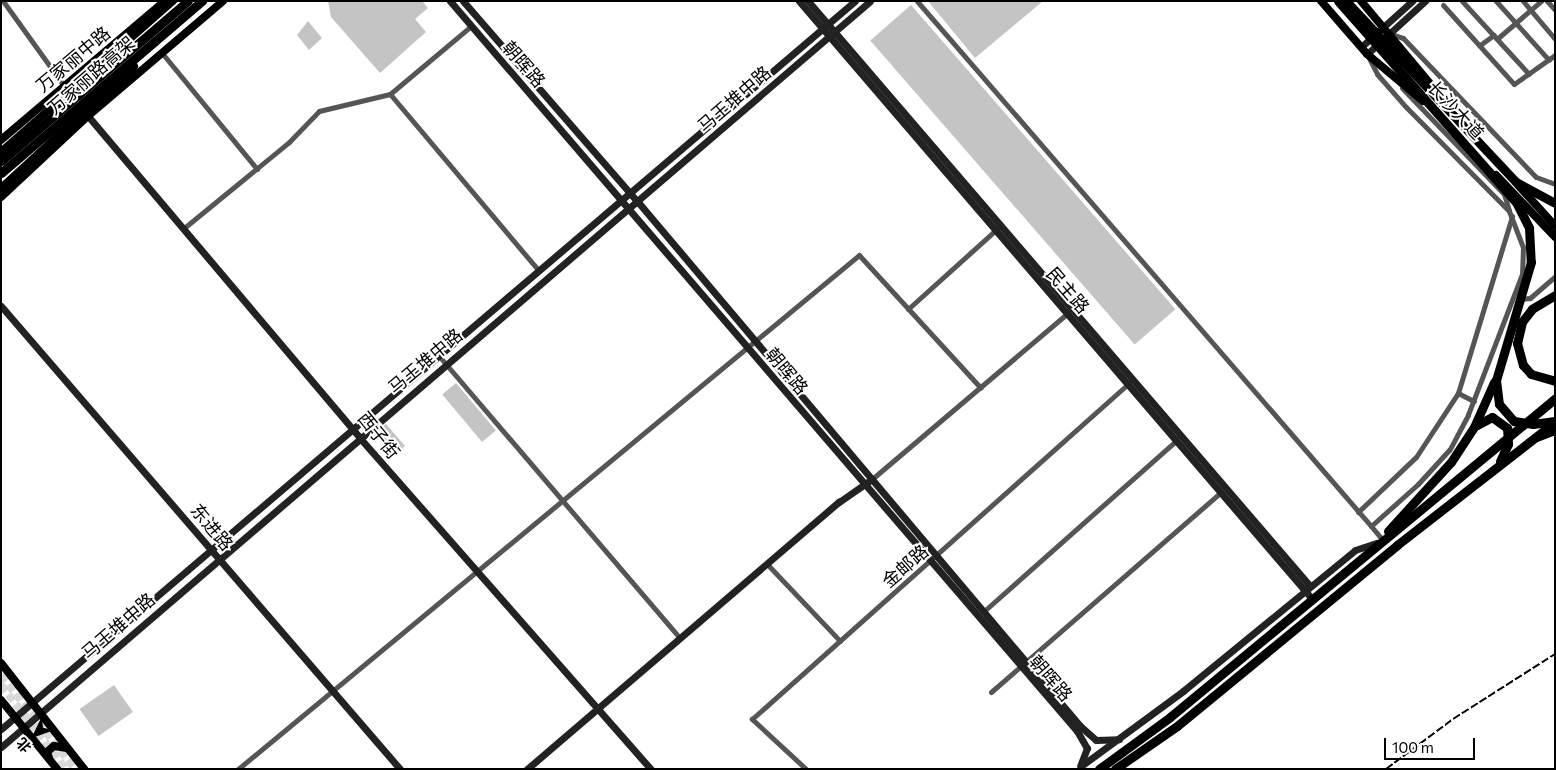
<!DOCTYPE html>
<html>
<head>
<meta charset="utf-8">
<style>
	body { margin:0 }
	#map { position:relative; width:1556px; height:770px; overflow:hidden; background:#fff; font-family:Commissioner,"Noto Sans SC",sans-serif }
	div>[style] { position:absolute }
	.building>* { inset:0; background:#c4c4c4; transform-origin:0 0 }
	.primary-tunnel>* { height:8px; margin-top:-4px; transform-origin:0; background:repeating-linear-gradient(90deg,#d9d9d9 0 8px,transparent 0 12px) }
	.street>* { height:5px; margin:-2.5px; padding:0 2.5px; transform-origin:2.5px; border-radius:2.5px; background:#555 }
	.secondary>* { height:7px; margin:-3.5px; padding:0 3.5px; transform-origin:3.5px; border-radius:3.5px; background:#222 }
	.primary>* { height:8px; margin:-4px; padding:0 4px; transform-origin:4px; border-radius:4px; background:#000 }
	.highway>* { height:9px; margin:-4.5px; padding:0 4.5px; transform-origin:4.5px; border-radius:4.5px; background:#000 }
	.rail>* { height:2px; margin-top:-1px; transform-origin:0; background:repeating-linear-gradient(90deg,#000 0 8px,transparent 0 10.5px) }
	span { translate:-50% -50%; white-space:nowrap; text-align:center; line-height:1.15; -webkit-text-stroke:4px #fff; paint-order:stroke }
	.street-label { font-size:18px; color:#000 }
	.frame { position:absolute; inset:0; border:2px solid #000; pointer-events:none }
	.north { position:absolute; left:10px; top:710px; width:50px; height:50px; -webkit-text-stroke:4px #fff; paint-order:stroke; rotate:228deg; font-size:14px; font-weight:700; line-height:20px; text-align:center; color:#000 }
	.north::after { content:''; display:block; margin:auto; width:18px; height:22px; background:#000; clip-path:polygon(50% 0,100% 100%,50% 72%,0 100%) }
	.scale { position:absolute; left:1384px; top:738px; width:91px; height:22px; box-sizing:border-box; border:2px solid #000; border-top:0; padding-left:6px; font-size:15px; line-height:18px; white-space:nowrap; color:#000; -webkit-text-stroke:4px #fff; paint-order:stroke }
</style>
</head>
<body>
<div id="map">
	<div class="building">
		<div style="clip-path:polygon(328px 1px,422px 1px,428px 8px,415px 19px,426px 32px,380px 73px,331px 17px)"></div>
		<div style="clip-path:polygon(928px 1px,1043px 1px,975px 58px)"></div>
		<div style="left:911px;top:5px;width:403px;height:54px;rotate:49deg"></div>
		<div style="clip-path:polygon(308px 21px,322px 38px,309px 50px,297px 35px)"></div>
		<div style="left:456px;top:383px;width:62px;height:18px;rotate:50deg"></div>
		<div style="left:386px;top:424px;width:29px;height:12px;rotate:49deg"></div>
		<div style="left:114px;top:685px;width:33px;height:42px;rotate:55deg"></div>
	</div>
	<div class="primary-tunnel">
		<div style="left:1px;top:675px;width:120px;rotate:51.8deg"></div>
		<div style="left:1px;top:685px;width:106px;rotate:52.3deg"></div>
	</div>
	<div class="street">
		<div style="left:3px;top:1px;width:105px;rotate:54.3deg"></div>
		<div style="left:917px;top:1px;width:694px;rotate:49.15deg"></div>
		<div style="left:1462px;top:1px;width:99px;rotate:47.5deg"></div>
		<div style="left:1496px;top:1px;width:79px;rotate:48.1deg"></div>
		<div style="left:1523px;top:1px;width:50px;rotate:49.9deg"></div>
		<div style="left:1547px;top:1px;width:12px;rotate:48deg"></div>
		<div style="left:1443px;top:5px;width:106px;rotate:48.1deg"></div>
		<div style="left:1514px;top:84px;width:50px;rotate:-35.3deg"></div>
		<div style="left:1389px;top:33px;width:15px;rotate:20deg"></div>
		<div style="left:1403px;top:38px;width:192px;rotate:46.3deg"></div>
		<div style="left:1536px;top:177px;width:20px;rotate:20deg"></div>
		<div style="left:1498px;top:38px;width:57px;rotate:-40.7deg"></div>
		<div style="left:1480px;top:45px;width:17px;rotate:-36deg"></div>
		<div style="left:162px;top:53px;width:150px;rotate:50.7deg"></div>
		<div style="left:1368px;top:56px;width:20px;rotate:63deg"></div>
		<div style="left:1377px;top:74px;width:44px;rotate:48.7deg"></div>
		<div style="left:1406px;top:107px;width:146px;rotate:45.3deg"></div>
		<div style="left:1509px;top:211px;width:39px;rotate:69deg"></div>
		<div style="left:1523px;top:247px;width:27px;rotate:92deg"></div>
		<div style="left:1522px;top:274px;width:151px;rotate:111deg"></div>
		<div style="left:1468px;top:415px;width:40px;rotate:118deg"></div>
		<div style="left:1449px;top:450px;width:46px;rotate:132.4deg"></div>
		<div style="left:1418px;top:484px;width:63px;rotate:138.2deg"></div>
		<div style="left:1371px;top:526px;width:17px;rotate:50deg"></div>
		<div style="left:1402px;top:88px;width:147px;rotate:46.1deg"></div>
		<div style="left:1504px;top:194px;width:17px;rotate:73deg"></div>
		<div style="left:390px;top:94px;width:231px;rotate:49.9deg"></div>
		<div style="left:184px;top:228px;width:136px;rotate:-39.3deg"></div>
		<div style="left:289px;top:142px;width:43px;rotate:-45.9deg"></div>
		<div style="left:319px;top:111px;width:73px;rotate:-13.5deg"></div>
		<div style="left:390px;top:94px;width:106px;rotate:-40deg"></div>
		<div style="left:1520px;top:299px;width:10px;rotate:-6deg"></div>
		<div style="left:1530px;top:298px;width:33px;rotate:-41deg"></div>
		<div style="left:908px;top:309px;width:120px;rotate:-42deg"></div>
		<div style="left:439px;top:356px;width:371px;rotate:49.5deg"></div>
		<div style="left:1458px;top:393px;width:18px;rotate:27deg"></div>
		<div style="left:872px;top:479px;width:257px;rotate:-40.3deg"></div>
		<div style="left:1358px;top:512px;width:80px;rotate:-43.5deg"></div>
		<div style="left:1416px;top:457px;width:77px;rotate:-56.7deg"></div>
		<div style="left:1458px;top:393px;width:185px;rotate:-73deg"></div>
		<div style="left:767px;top:564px;width:106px;rotate:46.5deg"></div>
		<div style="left:983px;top:612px;width:259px;rotate:-41.6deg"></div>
		<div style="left:991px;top:692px;width:305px;rotate:-41deg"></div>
		<div style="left:238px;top:769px;width:806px;rotate:-39.61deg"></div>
		<div style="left:859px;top:255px;width:180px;rotate:47.5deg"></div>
		<div style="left:806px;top:769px;width:74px;rotate:-137.2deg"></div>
		<div style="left:752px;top:719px;width:505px;rotate:-41.71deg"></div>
	</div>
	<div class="secondary">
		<div style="left:450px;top:1px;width:962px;rotate:49.34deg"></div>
		<div style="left:1077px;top:731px;width:20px;rotate:60deg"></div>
		<div style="left:1087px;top:748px;width:19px;rotate:111deg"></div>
		<div style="left:463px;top:1px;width:267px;rotate:49deg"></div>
		<div style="left:638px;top:202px;width:686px;rotate:49.85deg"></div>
		<div style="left:1080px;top:726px;width:21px;rotate:41deg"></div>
		<div style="left:1096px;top:740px;width:23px;rotate:-2deg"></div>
		<div style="left:799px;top:1px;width:789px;rotate:49.37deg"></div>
		<div style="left:808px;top:1px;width:771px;rotate:49.37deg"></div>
		<div style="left:1361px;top:47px;width:69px;rotate:-42deg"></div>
		<div style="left:1367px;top:54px;width:79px;rotate:-42.4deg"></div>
		<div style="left:88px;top:116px;width:420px;rotate:49.8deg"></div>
		<div style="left:359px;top:437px;width:442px;rotate:48.7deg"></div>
		<div style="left:1px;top:306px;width:611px;rotate:49.25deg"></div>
		<div style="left:1px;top:729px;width:1122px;rotate:-40.45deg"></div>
		<div style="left:1px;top:747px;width:1145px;rotate:-40.64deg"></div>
		<div style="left:1081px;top:766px;width:127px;rotate:-36.3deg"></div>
		<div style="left:1183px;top:691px;width:222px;rotate:-39.3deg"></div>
		<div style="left:1355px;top:550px;width:23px;rotate:-18deg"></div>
		<div style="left:527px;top:769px;width:411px;rotate:-40.6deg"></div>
		<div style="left:839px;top:502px;width:40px;rotate:-34.9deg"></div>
	</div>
	<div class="primary">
		<div style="left:1321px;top:1px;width:70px;rotate:49deg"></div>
		<div style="left:1367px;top:54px;width:73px;rotate:40deg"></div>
		<div style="left:1361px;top:1px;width:119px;rotate:50.1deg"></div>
		<div style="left:1px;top:140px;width:215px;rotate:-40.3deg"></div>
		<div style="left:1px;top:152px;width:229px;rotate:-41.3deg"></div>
		<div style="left:1496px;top:175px;width:86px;rotate:46.4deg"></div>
		<div style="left:1518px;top:185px;width:55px;rotate:47.9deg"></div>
		<div style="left:1px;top:197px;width:119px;rotate:-43deg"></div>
		<div style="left:88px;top:116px;width:177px;rotate:-40.4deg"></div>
		<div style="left:1537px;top:438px;width:19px;rotate:-21deg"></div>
		<div style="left:1px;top:663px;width:135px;rotate:51.9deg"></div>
		<div style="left:1px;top:700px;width:89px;rotate:50.9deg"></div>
		<div style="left:49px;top:758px;width:6px;rotate:-108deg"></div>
		<div style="left:47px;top:752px;width:9px;rotate:-41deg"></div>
		<div style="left:54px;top:746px;width:13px;rotate:9deg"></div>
	</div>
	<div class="highway">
		<div style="left:1338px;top:1px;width:268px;rotate:48.5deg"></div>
		<div style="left:1516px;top:202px;width:29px;rotate:63deg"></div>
		<div style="left:1529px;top:228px;width:34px;rotate:87deg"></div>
		<div style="left:1531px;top:262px;width:123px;rotate:106.5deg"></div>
		<div style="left:1496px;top:380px;width:24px;rotate:83deg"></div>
		<div style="left:1499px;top:404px;width:23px;rotate:49deg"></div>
		<div style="left:1514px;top:421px;width:19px;rotate:9deg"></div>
		<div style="left:1533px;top:424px;width:22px;rotate:-8deg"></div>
		<div style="left:1346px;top:1px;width:248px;rotate:46.8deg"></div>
		<div style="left:1516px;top:182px;width:44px;rotate:28.3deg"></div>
		<div style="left:1px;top:161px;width:246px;rotate:-40.6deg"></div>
		<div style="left:1px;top:173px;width:265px;rotate:-40.6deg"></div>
		<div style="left:1px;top:188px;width:180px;rotate:-42.7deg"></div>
		<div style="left:1555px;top:295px;width:27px;rotate:149deg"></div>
		<div style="left:1532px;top:309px;width:16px;rotate:128deg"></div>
		<div style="left:1522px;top:322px;width:22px;rotate:103deg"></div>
		<div style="left:1517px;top:343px;width:23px;rotate:75deg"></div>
		<div style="left:1523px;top:365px;width:12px;rotate:48deg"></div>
		<div style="left:1531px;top:374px;width:25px;rotate:16deg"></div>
		<div style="left:1477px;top:425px;width:17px;rotate:-28deg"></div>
		<div style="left:1492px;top:417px;width:19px;rotate:36deg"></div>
		<div style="left:1507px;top:428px;width:16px;rotate:86deg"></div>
		<div style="left:1508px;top:444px;width:19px;rotate:115deg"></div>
		<div style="left:1388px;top:531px;width:93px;rotate:-47.6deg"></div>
		<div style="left:1451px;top:462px;width:42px;rotate:-56.7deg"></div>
		<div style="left:1474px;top:427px;width:49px;rotate:-66deg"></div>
		<div style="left:1099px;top:769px;width:88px;rotate:-36.2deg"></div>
		<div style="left:1170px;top:717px;width:500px;rotate:-39.6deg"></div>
		<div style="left:1115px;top:769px;width:75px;rotate:-34.7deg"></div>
		<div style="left:1177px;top:726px;width:285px;rotate:-39.4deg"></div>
		<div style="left:1397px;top:545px;width:200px;rotate:-37.9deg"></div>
	</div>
	<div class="rail">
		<div style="left:1386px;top:769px;width:84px;rotate:-36.7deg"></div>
		<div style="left:1453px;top:719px;width:121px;rotate:-32.5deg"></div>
	</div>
	<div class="street-label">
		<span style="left:73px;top:59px;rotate:-40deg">万家丽中路</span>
		<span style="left:524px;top:64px;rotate:49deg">朝晖路</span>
		<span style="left:91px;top:75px;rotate:-41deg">万家丽路高架</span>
		<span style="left:734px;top:99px;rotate:-41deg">马王堆中路</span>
		<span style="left:1456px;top:110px;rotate:47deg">长沙大道</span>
		<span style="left:1068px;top:290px;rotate:49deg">民主路</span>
		<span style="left:425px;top:361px;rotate:-40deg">马王堆中路</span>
		<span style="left:787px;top:371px;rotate:50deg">朝晖路</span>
		<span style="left:379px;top:435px;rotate:51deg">西子街</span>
		<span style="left:212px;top:527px;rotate:50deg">东进路</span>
		<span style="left:905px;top:566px;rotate:-41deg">金邮路</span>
		<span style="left:118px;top:626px;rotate:-41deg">马王堆中路</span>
		<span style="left:1051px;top:678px;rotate:49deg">朝晖路</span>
	</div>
	<div class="frame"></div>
	<div class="north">北</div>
	<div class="scale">100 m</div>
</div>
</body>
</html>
